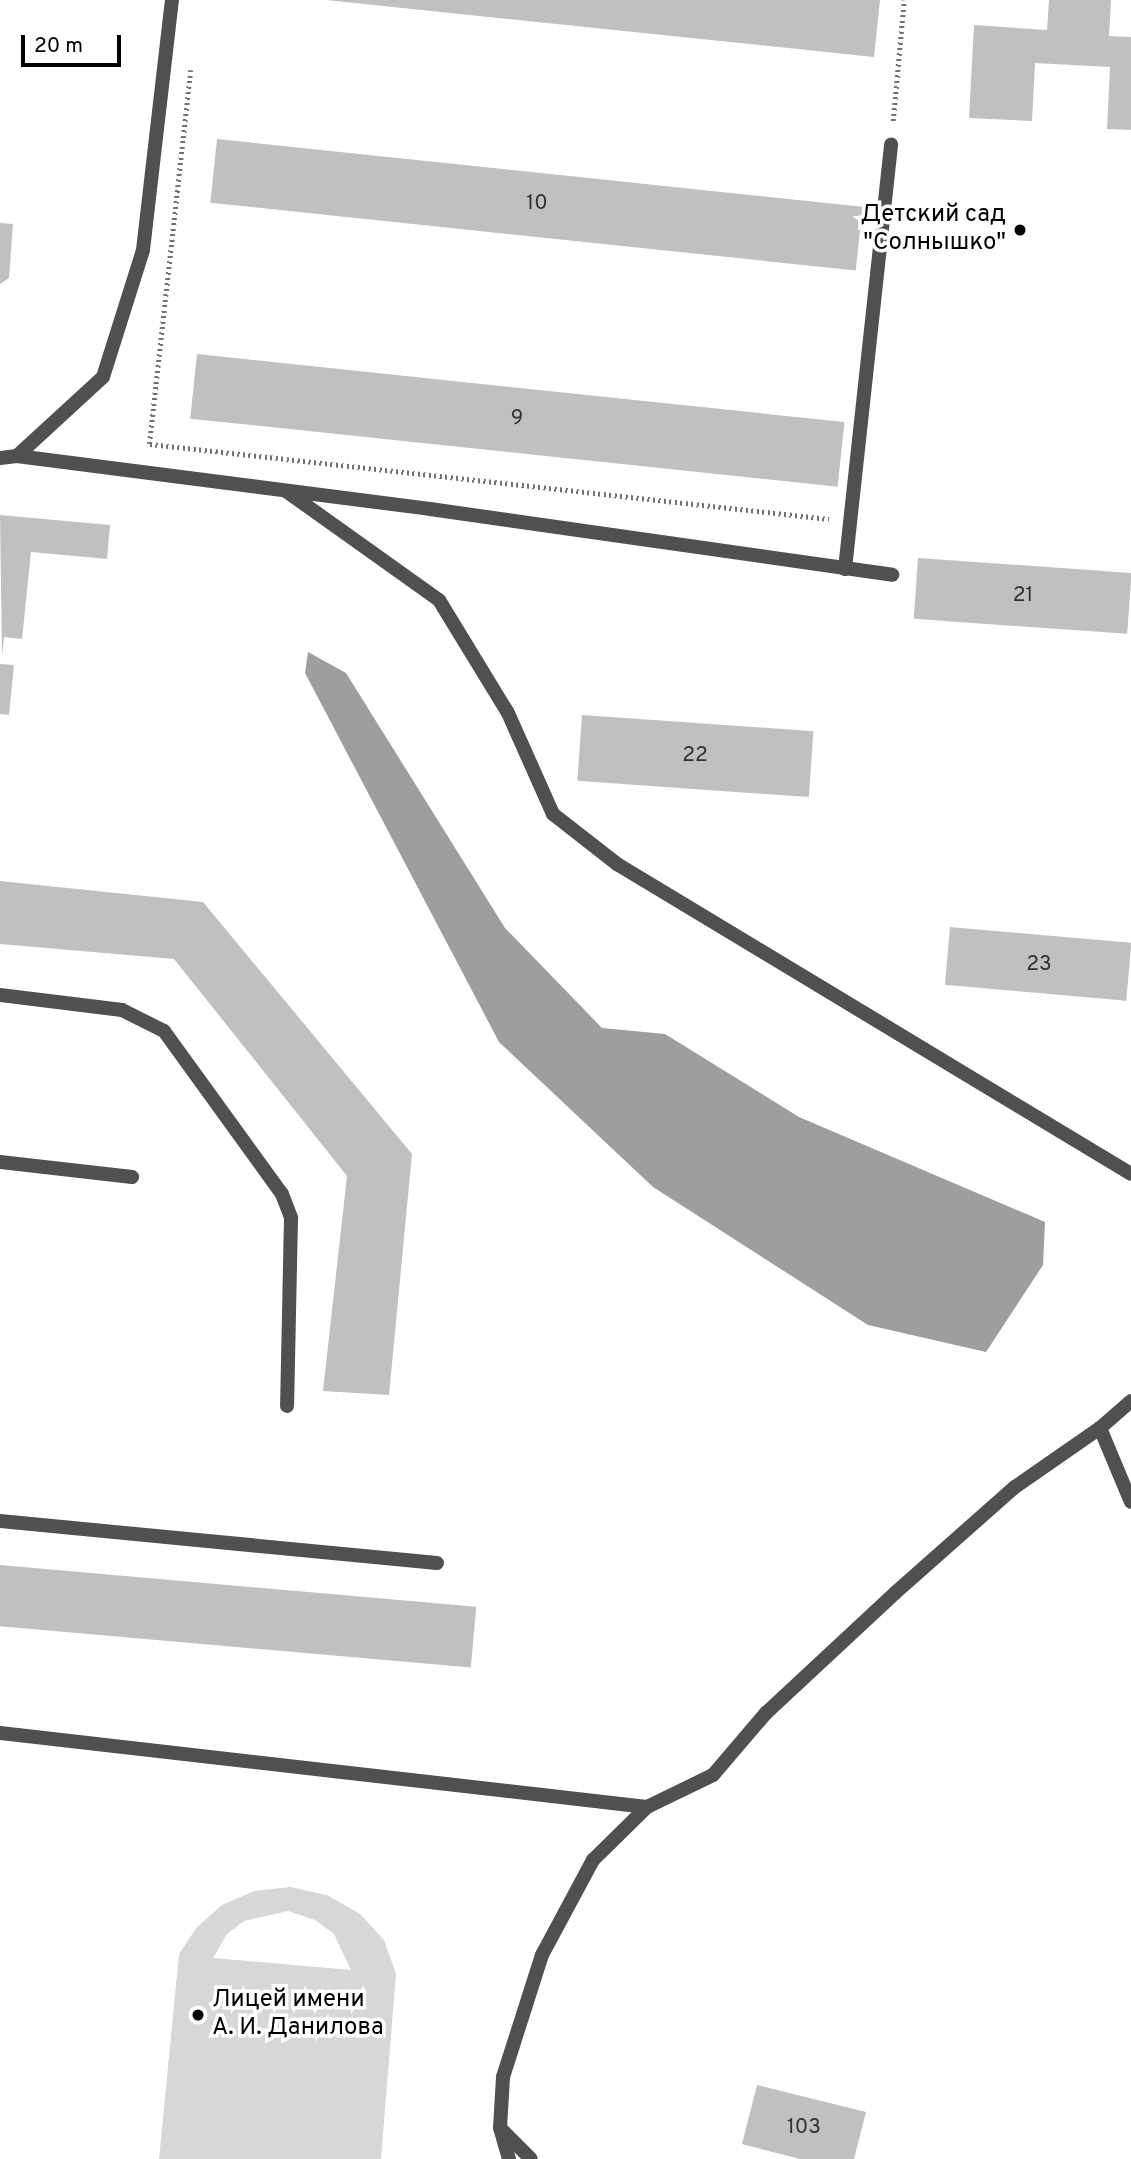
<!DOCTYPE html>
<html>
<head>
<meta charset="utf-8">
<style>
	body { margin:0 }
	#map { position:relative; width:1131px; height:2159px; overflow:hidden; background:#fff; font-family:Overpass,sans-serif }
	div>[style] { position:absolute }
	.green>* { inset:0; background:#d7d7d7 }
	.water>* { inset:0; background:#9e9e9e }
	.building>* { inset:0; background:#c0c0c0; transform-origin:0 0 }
	.path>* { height:4.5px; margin-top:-2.25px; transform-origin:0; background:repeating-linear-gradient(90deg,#727272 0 2px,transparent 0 5.5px) }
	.lane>* { height:14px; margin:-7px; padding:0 7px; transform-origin:7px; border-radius:7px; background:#505050 }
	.street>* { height:14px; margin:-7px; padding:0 7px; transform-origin:7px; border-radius:7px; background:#505050 }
	.dots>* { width:19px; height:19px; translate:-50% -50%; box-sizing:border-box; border:4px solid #fff; border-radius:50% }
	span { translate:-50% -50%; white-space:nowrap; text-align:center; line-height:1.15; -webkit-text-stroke:7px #fff; paint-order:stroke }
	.number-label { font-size:21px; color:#303030 }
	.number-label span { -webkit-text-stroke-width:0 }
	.poi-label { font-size:24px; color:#000 }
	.right { translate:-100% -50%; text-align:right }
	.left { translate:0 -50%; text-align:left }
	.scale { position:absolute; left:21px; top:35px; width:100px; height:32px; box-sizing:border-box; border:4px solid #000; border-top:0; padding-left:9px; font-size:21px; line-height:24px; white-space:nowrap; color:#000; -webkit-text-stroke:5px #fff; paint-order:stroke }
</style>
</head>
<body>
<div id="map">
	<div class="green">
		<div style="clip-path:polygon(evenodd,290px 1887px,327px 1895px,360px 1914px,384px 1940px,396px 1974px,381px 2159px,159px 2159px,179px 1954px,197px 1927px,222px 1905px,254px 1891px,290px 1887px,288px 1911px,315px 1920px,334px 1934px,351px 1970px,213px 1958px,227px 1934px,244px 1921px,288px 1911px)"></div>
	</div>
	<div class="water">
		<div style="clip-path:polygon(308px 652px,346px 673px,505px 928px,602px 1028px,665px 1034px,799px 1117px,1045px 1222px,1043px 1265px,986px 1352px,868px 1325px,653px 1187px,499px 1042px,305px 673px)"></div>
	</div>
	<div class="building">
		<div style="clip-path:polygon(326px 0,880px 0,874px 57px)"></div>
		<div style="clip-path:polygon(1049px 0,1111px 0,1109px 36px,1131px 37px,1131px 130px,1107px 129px,1110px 67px,1035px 63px,1032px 121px,969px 118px,974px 25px,1047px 30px)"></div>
		<div style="left:217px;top:139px;width:649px;height:64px;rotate:6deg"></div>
		<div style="clip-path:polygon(0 223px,13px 224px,9px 278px,0 284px)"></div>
		<div style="left:197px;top:354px;width:651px;height:65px;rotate:6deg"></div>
		<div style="clip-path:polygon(0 515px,110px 525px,107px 559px,31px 552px,22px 639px,4px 637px,2px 657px)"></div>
		<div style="left:918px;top:558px;width:214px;height:61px;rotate:4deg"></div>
		<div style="clip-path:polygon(0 664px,14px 665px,9px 715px,0 714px)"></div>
		<div style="left:582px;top:715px;width:232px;height:66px;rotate:4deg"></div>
		<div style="clip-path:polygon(0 881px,203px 902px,412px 1154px,389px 1395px,323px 1391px,347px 1176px,174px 959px,0 944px)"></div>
		<div style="left:950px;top:927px;width:182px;height:58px;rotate:5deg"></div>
		<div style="left:0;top:1565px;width:478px;height:61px;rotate:5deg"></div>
		<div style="clip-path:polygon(757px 2085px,866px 2112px,854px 2159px,800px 2159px,742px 2144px)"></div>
	</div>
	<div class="path">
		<div style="left:191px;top:70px;width:376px;rotate:96.3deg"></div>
		<div style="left:150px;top:444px;width:683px;rotate:6.3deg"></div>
		<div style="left:893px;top:121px;width:121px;rotate:-84.8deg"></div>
	</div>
	<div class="lane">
		<div style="left:845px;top:569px;width:427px;rotate:-83.8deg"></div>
		<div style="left:0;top:995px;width:123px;rotate:7deg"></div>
		<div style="left:122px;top:1010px;width:47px;rotate:26.6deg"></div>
		<div style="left:164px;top:1031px;width:201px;rotate:54.1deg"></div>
		<div style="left:282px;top:1194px;width:26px;rotate:69deg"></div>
		<div style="left:291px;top:1218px;width:188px;rotate:91.2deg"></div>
	</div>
	<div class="street">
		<div style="left:17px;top:456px;width:117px;rotate:-42.6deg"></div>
		<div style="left:103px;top:377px;width:133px;rotate:-72.5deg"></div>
		<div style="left:143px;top:250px;width:252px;rotate:-83.4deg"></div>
		<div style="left:0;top:458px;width:17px;rotate:-7deg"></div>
		<div style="left:17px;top:456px;width:416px;rotate:7.3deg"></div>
		<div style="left:430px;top:509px;width:467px;rotate:8.1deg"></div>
		<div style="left:286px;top:491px;width:188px;rotate:35.5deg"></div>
		<div style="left:439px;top:600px;width:132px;rotate:58.6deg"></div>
		<div style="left:508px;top:713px;width:111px;rotate:66deg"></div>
		<div style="left:553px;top:814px;width:81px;rotate:38deg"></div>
		<div style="left:617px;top:864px;width:600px;rotate:31.09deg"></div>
		<div style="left:0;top:1162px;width:133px;rotate:6.5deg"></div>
		<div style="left:1131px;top:1401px;width:41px;rotate:138.9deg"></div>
		<div style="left:1100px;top:1428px;width:80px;rotate:67.3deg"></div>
		<div style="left:0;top:1521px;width:439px;rotate:5.5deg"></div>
		<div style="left:0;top:1733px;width:651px;rotate:6.52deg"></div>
		<div style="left:501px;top:2129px;width:42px;rotate:45deg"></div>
		<div style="left:509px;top:2159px;width:32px;rotate:-106deg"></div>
		<div style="left:500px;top:2128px;width:51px;rotate:-86.6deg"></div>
		<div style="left:503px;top:2077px;width:128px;rotate:-72.3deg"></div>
		<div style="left:542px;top:1955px;width:108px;rotate:-61.8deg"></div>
		<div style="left:593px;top:1860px;width:76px;rotate:-44.5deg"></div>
		<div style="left:647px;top:1807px;width:73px;rotate:-25.9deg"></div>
		<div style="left:713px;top:1775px;width:82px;rotate:-49.5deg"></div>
		<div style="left:766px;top:1713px;width:176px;rotate:-42.9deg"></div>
		<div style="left:895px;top:1593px;width:160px;rotate:-41.5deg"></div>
		<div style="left:1015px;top:1487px;width:103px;rotate:-34.8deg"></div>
	</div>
	<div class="dots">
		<div style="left:1020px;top:230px;background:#000"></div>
		<div style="left:198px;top:2015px;background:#000"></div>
	</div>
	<div class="number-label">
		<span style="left:537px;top:204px">10</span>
		<span style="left:517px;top:419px">9</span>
		<span style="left:1023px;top:596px">21</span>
		<span style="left:695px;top:756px">22</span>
		<span style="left:1039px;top:965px">23</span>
		<span style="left:804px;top:2128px">103</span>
	</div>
	<div class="poi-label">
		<span class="right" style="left:1006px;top:230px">Детский сад<br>"Солнышко"</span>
		<span class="left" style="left:212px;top:2015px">Лицей имени<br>А. И. Данилова</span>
	</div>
	<div class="scale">20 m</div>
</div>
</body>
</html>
